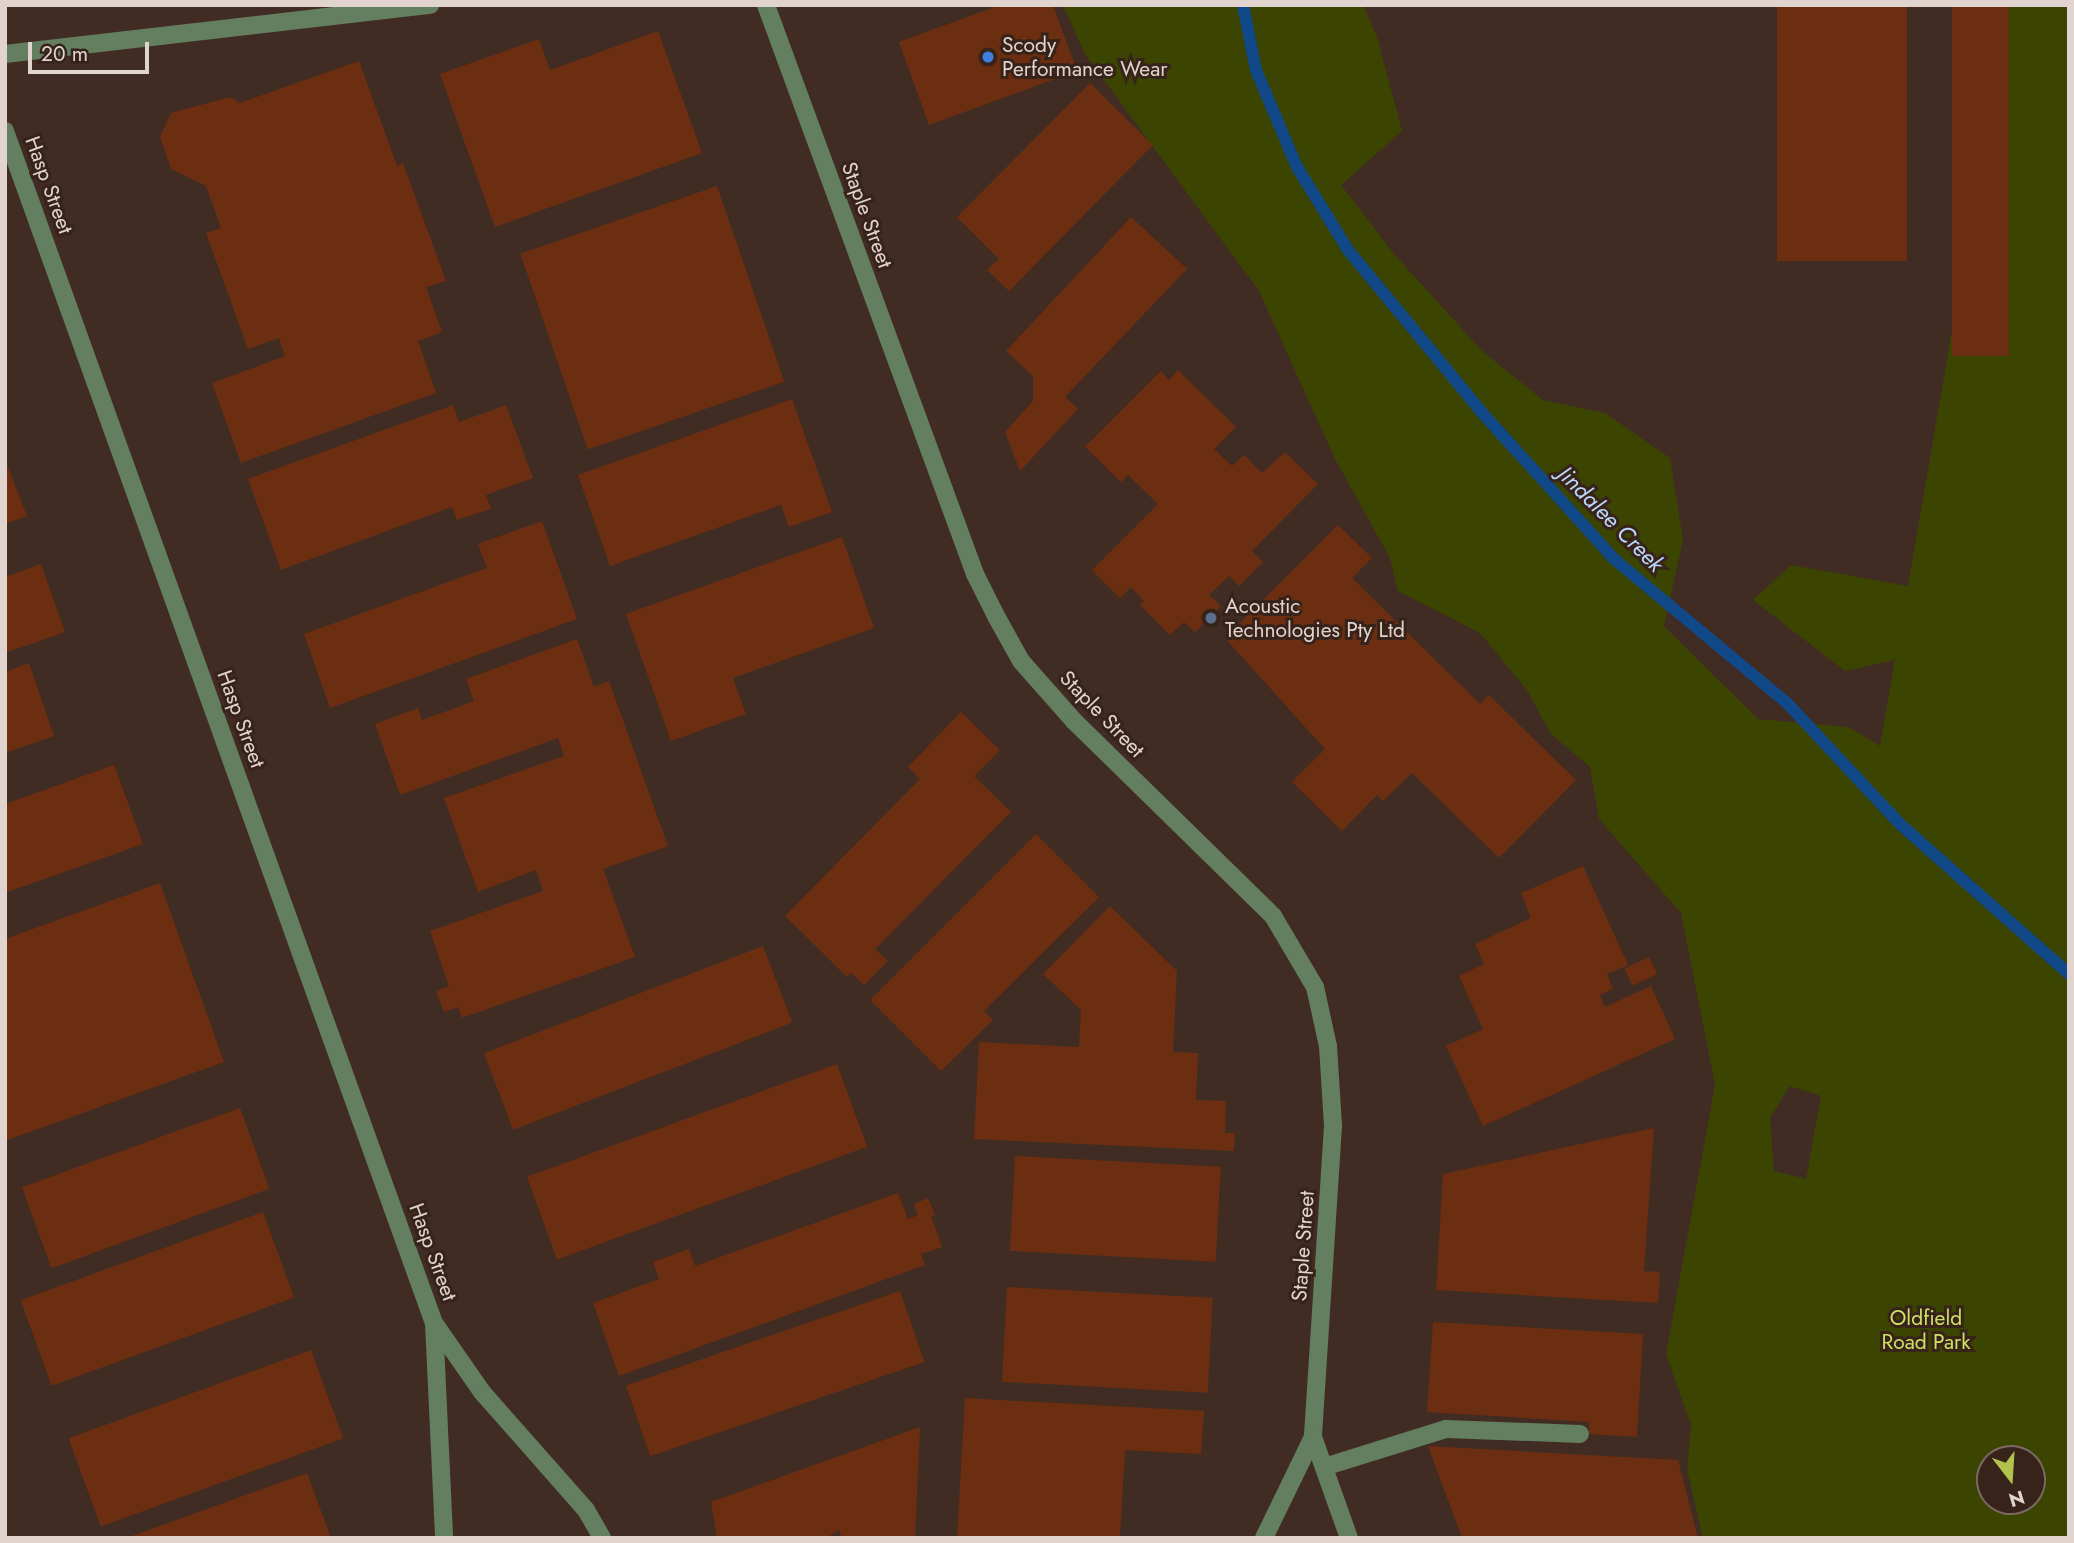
<!DOCTYPE html>
<html>
<head>
<meta charset="utf-8">
<style>
	body { margin:0 }
	#map { position:relative; width:2074px; height:1543px; overflow:hidden; background:#412c23; font-family:Jost,sans-serif }
	div>[style] { position:absolute }
	.green>* { inset:0; background:#3c4402 }
	.stream>* { height:12px; margin:-6px; padding:0 6px; transform-origin:6px; border-radius:6px; background:#104888 }
	.building>* { inset:0; background:#6b2e10; transform-origin:0 0 }
	.minor>* { height:18px; margin:-9px; padding:0 9px; transform-origin:9px; border-radius:9px; background:#647e60 }
	.dots>* { width:19px; height:19px; translate:-50% -50%; box-sizing:border-box; border:4px solid #37231a; border-radius:50% }
	span { translate:-50% -50%; white-space:nowrap; text-align:center; line-height:1.15; -webkit-text-stroke:6px #37231a; paint-order:stroke }
	.poi-label { font-size:21px; color:#e1d3cd }
	.left { translate:0 -50%; text-align:left }
	.street-label { font-size:21px; color:#e1d3cd }
	.park-label { font-size:21px; color:#cde165 }
	.water-label { font-size:23px; color:#bad7fc; font-style:italic }
	.frame { position:absolute; inset:0; border:7px solid #e1d3cd; pointer-events:none }
	.north { position:absolute; left:1976px; top:1445px; width:70px; height:70px; box-sizing:border-box; background:#37231a; border:2px solid #7b6962; border-radius:50%; rotate:163deg; font-size:19px; font-weight:700; line-height:28px; text-align:center; color:#e1d3cd }
	.north::after { content:''; display:block; margin:auto; width:24px; height:32px; background:#b2c34c; clip-path:polygon(50% 0,100% 100%,50% 72%,0 100%) }
	.scale { position:absolute; left:28px; top:42px; width:121px; height:32px; box-sizing:border-box; border:4px solid #e1d3cd; border-top:0; padding-left:9px; font-size:21px; line-height:24px; white-space:nowrap; color:#e1d3cd; -webkit-text-stroke:5px #37231a; paint-order:stroke }
</style>
</head>
<body>
<div id="map">
	<div class="green">
		<div style="clip-path:polygon(evenodd,1063px 5px,1363px 5px,1377px 37px,1402px 131px,1341px 185px,1394px 254px,1482px 351px,1543px 400px,1605px 413px,1670px 458px,1683px 540px,1664px 626px,1758px 719px,1848px 727px,1880px 746px,1895px 660px,1845px 671px,1753px 600px,1791px 565px,1908px 586px,2008px 5px,2069px 5px,2069px 1538px,1703px 1538px,1687px 1470px,1691px 1425px,1666px 1354px,1715px 1085px,1681px 913px,1599px 819px,1590px 767px,1551px 734px,1527px 690px,1480px 633px,1398px 591px,1390px 558px,1335px 459px,1259px 291px,1085px 54px,1063px 5px,1790px 1086px,1821px 1096px,1806px 1179px,1774px 1171px,1770px 1118px,1790px 1086px,1063px 5px,1990px 1459px,2032px 1459px,2032px 1501px,1990px 1501px,1990px 1459px)"></div>
	</div>
	<div class="stream">
		<div style="left:1243px;top:5px;width:66px;rotate:78.7deg"></div>
		<div style="left:1256px;top:70px;width:105px;rotate:67.1deg"></div>
		<div style="left:1297px;top:167px;width:97px;rotate:58.4deg"></div>
		<div style="left:1348px;top:250px;width:215px;rotate:50.5deg"></div>
		<div style="left:1485px;top:416px;width:193px;rotate:47.9deg"></div>
		<div style="left:1614px;top:559px;width:226px;rotate:39.8deg"></div>
		<div style="left:1788px;top:704px;width:164px;rotate:47deg"></div>
		<div style="left:1900px;top:824px;width:226px;rotate:41.6deg"></div>
	</div>
	<div class="building">
		<div style="clip-path:polygon(1000px 5px,1053px 5px,1077px 71px,929px 125px,899px 42px)"></div>
		<div style="left:1777px;top:5px;width:130px;height:256px"></div>
		<div style="left:1952px;top:5px;width:57px;height:351px"></div>
		<div style="clip-path:polygon(658px 31px,702px 153px,495px 227px,440px 74px,539px 39px,550px 70px)"></div>
		<div style="clip-path:polygon(359px 61px,397px 166px,403px 163px,446px 281px,426px 287px,442px 332px,418px 341px,436px 393px,241px 463px,212px 383px,285px 356px,279px 338px,248px 349px,206px 233px,221px 228px,206px 186px,171px 169px,160px 137px,171px 113px,230px 97px,240px 103px)"></div>
		<div style="clip-path:polygon(1090px 83px,1153px 145px,1009px 291px,987px 270px,999px 259px,957px 217px)"></div>
		<div style="left:717px;top:186px;width:207px;height:208px;rotate:71deg"></div>
		<div style="clip-path:polygon(1131px 217px,1187px 269px,1065px 397px,1078px 409px,1020px 471px,1005px 432px,1033px 401px,1033px 376px,1006px 351px)"></div>
		<div style="clip-path:polygon(1178px 370px,1236px 427px,1214px 449px,1232px 466px,1244px 455px,1262px 473px,1285px 452px,1318px 484px,1252px 551px,1263px 562px,1239px 586px,1229px 576px,1209px 595px,1221px 606px,1195px 632px,1184px 622px,1170px 635px,1140px 605px,1144px 601px,1131px 587px,1120px 598px,1092px 570px,1158px 504px,1128px 475px,1121px 482px,1085px 447px,1161px 371px,1169px 380px)"></div>
		<div style="clip-path:polygon(792px 399px,832px 512px,789px 527px,781px 505px,610px 566px,578px 475px)"></div>
		<div style="clip-path:polygon(453px 405px,459px 422px,506px 405px,533px 478px,486px 495px,491px 509px,457px 520px,452px 507px,281px 570px,248px 479px)"></div>
		<div style="clip-path:polygon(5px 459px,27px 516px,5px 524px)"></div>
		<div style="clip-path:polygon(542px 521px,577px 619px,330px 708px,304px 634px,487px 568px,478px 544px)"></div>
		<div style="clip-path:polygon(1338px 525px,1372px 558px,1352px 578px,1480px 704px,1489px 695px,1576px 780px,1499px 858px,1412px 773px,1383px 801px,1377px 795px,1342px 831px,1292px 782px,1325px 749px,1225px 638px)"></div>
		<div style="clip-path:polygon(842px 537px,874px 628px,733px 678px,746px 714px,671px 741px,626px 614px)"></div>
		<div style="clip-path:polygon(41px 564px,65px 632px,5px 653px,5px 577px)"></div>
		<div style="clip-path:polygon(577px 639px,594px 687px,609px 681px,668px 846px,603px 869px,635px 957px,462px 1018px,458px 1007px,444px 1012px,436px 991px,449px 986px,430px 931px,543px 891px,536px 870px,478px 892px,444px 798px,564px 756px,558px 738px,400px 795px,375px 724px,418px 708px,422px 720px,474px 701px,466px 679px)"></div>
		<div style="clip-path:polygon(29px 663px,54px 736px,5px 753px,5px 672px)"></div>
		<div style="clip-path:polygon(961px 712px,1000px 750px,974px 776px,1011px 812px,875px 949px,888px 961px,864px 985px,851px 973px,847px 977px,785px 916px,920px 779px,908px 767px)"></div>
		<div style="clip-path:polygon(114px 765px,143px 844px,5px 893px,5px 804px)"></div>
		<div style="clip-path:polygon(1036px 834px,1099px 897px,984px 1011px,993px 1020px,941px 1071px,870px 1000px)"></div>
		<div style="clip-path:polygon(1583px 866px,1628px 965px,1607px 974px,1613px 989px,1600px 995px,1605px 1007px,1651px 986px,1675px 1039px,1483px 1126px,1446px 1046px,1483px 1029px,1459px 976px,1484px 964px,1475px 944px,1531px 918px,1521px 893px)"></div>
		<div style="clip-path:polygon(160px 883px,224px 1062px,5px 1141px,5px 939px)"></div>
		<div style="clip-path:polygon(1110px 906px,1177px 971px,1173px 1052px,1198px 1053px,1196px 1100px,1226px 1101px,1225px 1133px,1235px 1133px,1234px 1151px,974px 1139px,979px 1042px,1079px 1047px,1081px 1010px,1043px 974px)"></div>
		<div style="left:763px;top:946px;width:82px;height:299px;rotate:69deg"></div>
		<div style="left:1649px;top:957px;width:19px;height:27px;rotate:65deg"></div>
		<div style="left:837px;top:1064px;width:88px;height:330px;rotate:70deg"></div>
		<div style="left:240px;top:1108px;width:86px;height:232px;rotate:70deg"></div>
		<div style="clip-path:polygon(1654px 1128px,1644px 1271px,1660px 1272px,1658px 1303px,1436px 1290px,1443px 1174px)"></div>
		<div style="left:1015px;top:1156px;width:206px;height:95px;rotate:3deg"></div>
		<div style="clip-path:polygon(898px 1193px,908px 1219px,918px 1215px,914px 1204px,928px 1198px,935px 1215px,931px 1216px,942px 1247px,921px 1254px,925px 1265px,619px 1376px,593px 1303px,659px 1279px,653px 1262px,689px 1249px,695px 1266px)"></div>
		<div style="left:263px;top:1212px;width:91px;height:258px;rotate:70deg"></div>
		<div style="left:1007px;top:1287px;width:206px;height:95px;rotate:3deg"></div>
		<div style="left:900px;top:1291px;width:75px;height:290px;rotate:71deg"></div>
		<div style="clip-path:polygon(1433px 1322px,1643px 1334px,1637px 1437px,1589px 1434px,1589px 1422px,1427px 1412px)"></div>
		<div style="left:311px;top:1350px;width:94px;height:258px;rotate:70deg"></div>
		<div style="clip-path:polygon(965px 1398px,1204px 1411px,1201px 1454px,1125px 1450px,1120px 1538px,957px 1538px)"></div>
		<div style="clip-path:polygon(920px 1427px,915px 1538px,842px 1538px,839px 1530px,826px 1538px,717px 1538px,711px 1502px)"></div>
		<div style="clip-path:polygon(1428px 1446px,1678px 1460px,1698px 1538px,1462px 1538px)"></div>
		<div style="clip-path:polygon(307px 1473px,331px 1538px,129px 1538px,129px 1537px)"></div>
	</div>
	<div class="minor">
		<div style="left:766px;top:5px;width:606px;rotate:69.83deg"></div>
		<div style="left:975px;top:574px;width:47px;rotate:63.4deg"></div>
		<div style="left:996px;top:616px;width:51px;rotate:60.9deg"></div>
		<div style="left:1021px;top:661px;width:80px;rotate:48.5deg"></div>
		<div style="left:1074px;top:721px;width:279px;rotate:44.4deg"></div>
		<div style="left:1273px;top:916px;width:82px;rotate:59.4deg"></div>
		<div style="left:1315px;top:987px;width:60px;rotate:77.6deg"></div>
		<div style="left:1328px;top:1046px;width:80px;rotate:86.4deg"></div>
		<div style="left:1333px;top:1126px;width:312px;rotate:93.7deg"></div>
		<div style="left:1313px;top:1437px;width:112px;rotate:115.9deg"></div>
		<div style="left:5px;top:54px;width:428px;rotate:-6.6deg"></div>
		<div style="left:5px;top:131px;width:1267px;rotate:70.21deg"></div>
		<div style="left:434px;top:1323px;width:84px;rotate:55.2deg"></div>
		<div style="left:482px;top:1392px;width:157px;rotate:48.6deg"></div>
		<div style="left:586px;top:1510px;width:32px;rotate:60deg"></div>
		<div style="left:434px;top:1323px;width:215px;rotate:87.3deg"></div>
		<div style="left:1313px;top:1437px;width:107px;rotate:70.4deg"></div>
		<div style="left:1324px;top:1467px;width:128px;rotate:-17.3deg"></div>
		<div style="left:1446px;top:1429px;width:134px;rotate:2.1deg"></div>
	</div>
	<div class="dots">
		<div style="left:988px;top:57px;background:#3f7fe0"></div>
		<div style="left:1211px;top:618px;background:#5c6f8a"></div>
	</div>
	<div class="poi-label">
		<span class="left" style="left:1002px;top:57px">Scody<br>Performance Wear</span>
		<span class="left" style="left:1225px;top:618px">Acoustic<br>Technologies Pty Ltd</span>
	</div>
	<div class="street-label">
		<span style="left:49px;top:185px;rotate:70deg">Hasp Street</span>
		<span style="left:867px;top:215px;rotate:70deg">Staple Street</span>
		<span style="left:1102px;top:714px;rotate:46deg">Staple Street</span>
		<span style="left:241px;top:719px;rotate:70deg">Hasp Street</span>
		<span style="left:1303px;top:1246px;rotate:-86deg">Staple Street</span>
		<span style="left:433px;top:1252px;rotate:70deg">Hasp Street</span>
	</div>
	<div class="park-label">
		<span style="left:1926px;top:1330px">Oldfield<br>Road Park</span>
	</div>
	<div class="water-label">
		<span style="left:1611px;top:519px;rotate:45deg">Jindalee Creek</span>
	</div>
	<div class="frame"></div>
	<div class="north">N</div>
	<div class="scale">20 m</div>
</div>
</body>
</html>
